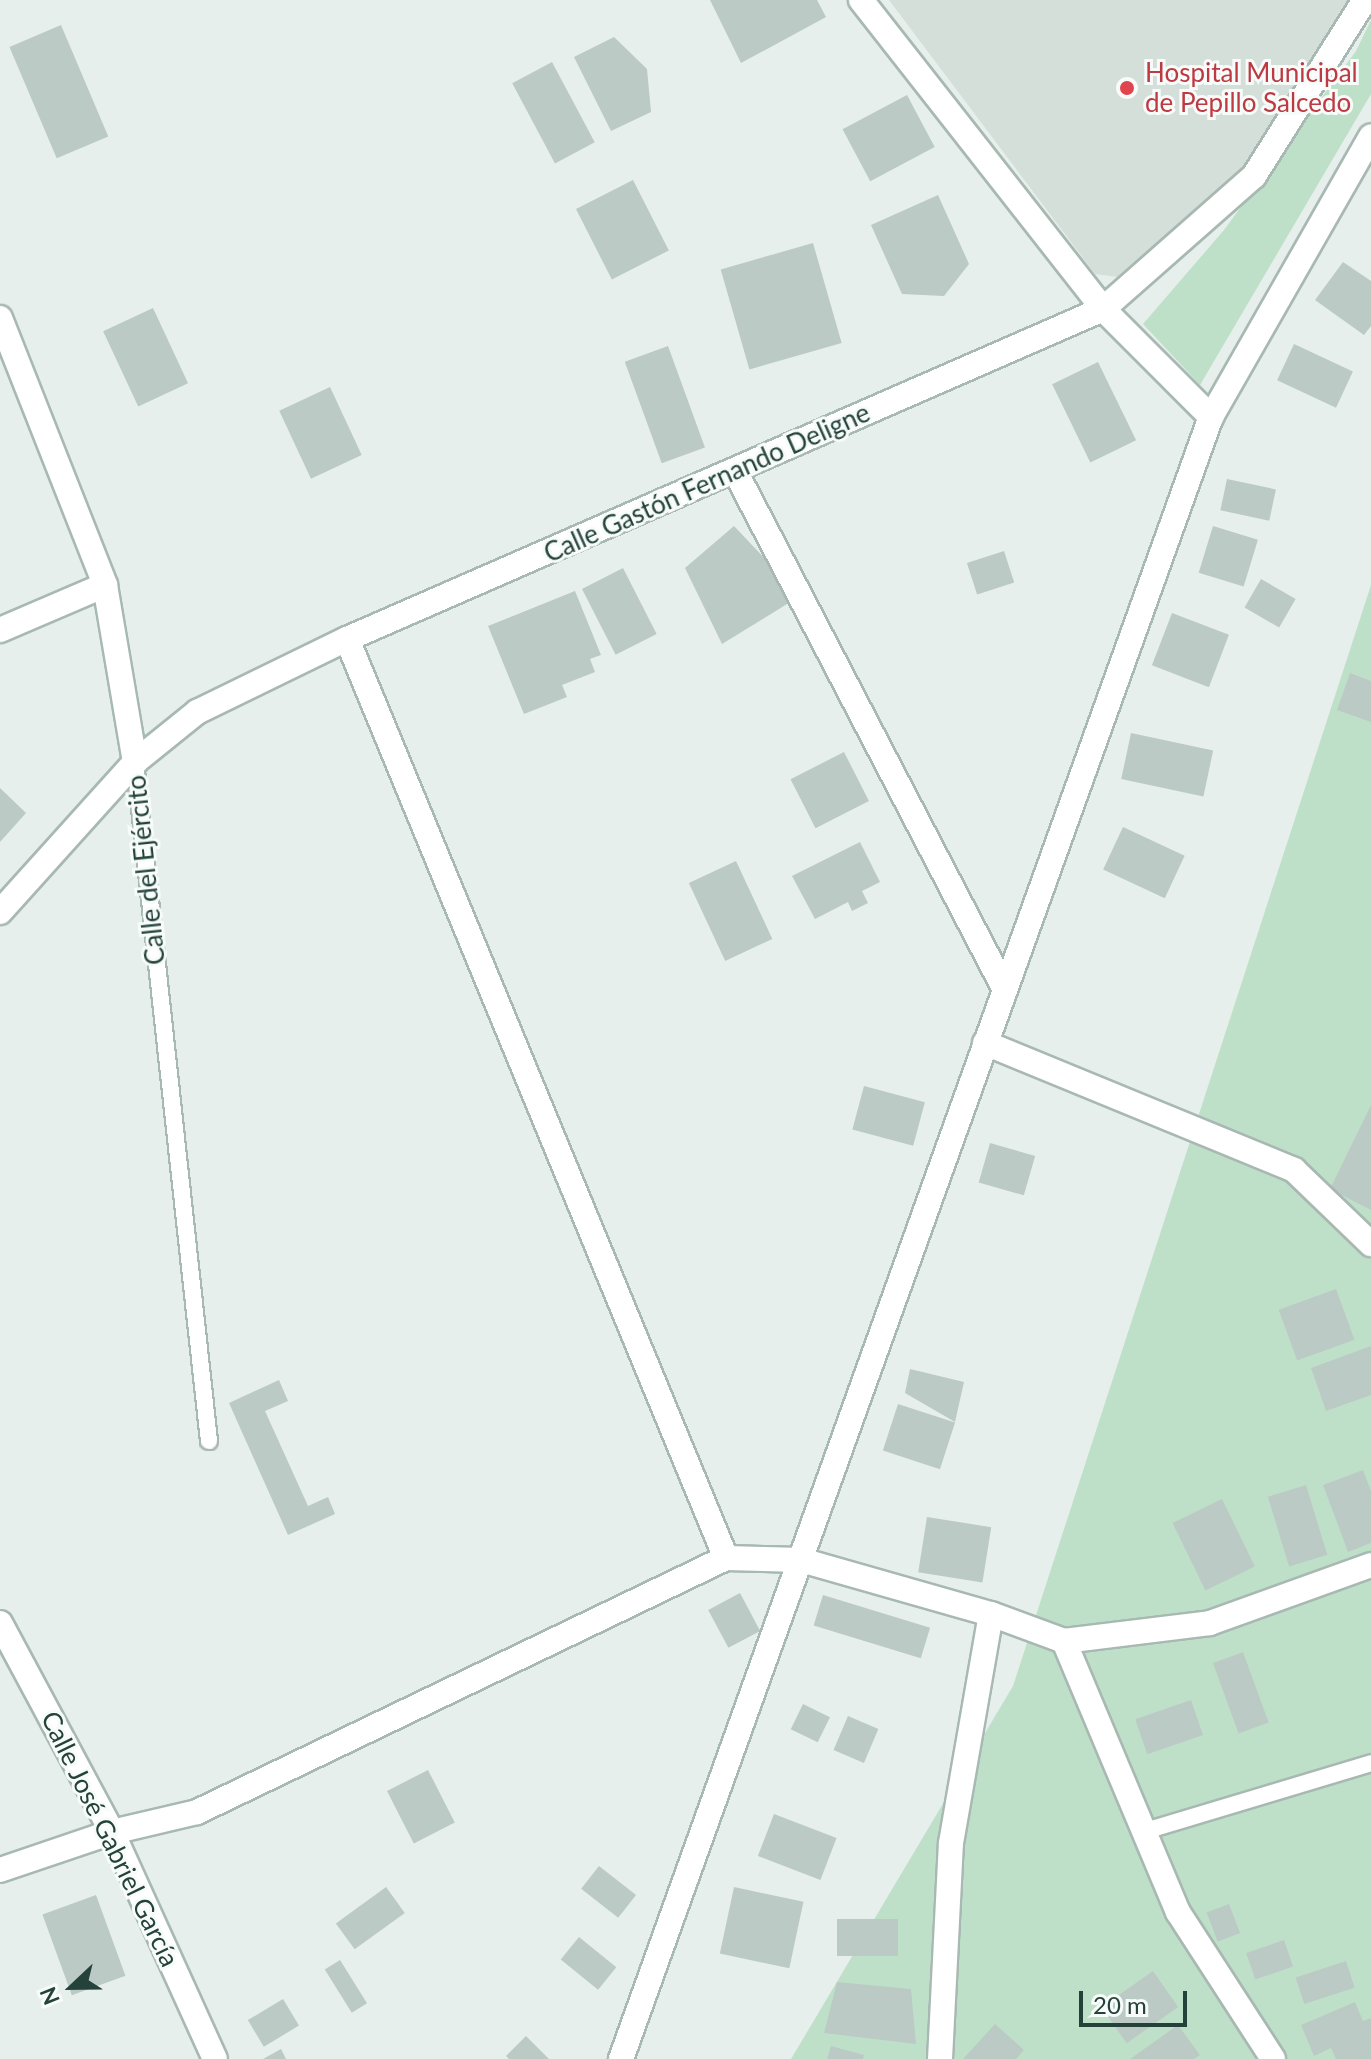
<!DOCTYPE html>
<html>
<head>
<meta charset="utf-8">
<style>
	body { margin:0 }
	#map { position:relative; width:1371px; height:2059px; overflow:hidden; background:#e6efeb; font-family:Lato,sans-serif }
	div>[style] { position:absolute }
	.built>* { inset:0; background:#d4dfda }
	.green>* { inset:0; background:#bfe0c8 }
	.building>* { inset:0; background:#bbcac4; transform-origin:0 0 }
	.roads { filter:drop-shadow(2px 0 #a8b8b2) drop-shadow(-2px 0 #a8b8b2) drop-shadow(0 2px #a8b8b2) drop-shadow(0 -2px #a8b8b2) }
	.lane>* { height:16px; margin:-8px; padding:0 8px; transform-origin:8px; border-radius:8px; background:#fff }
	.street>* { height:24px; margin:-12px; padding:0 12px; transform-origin:12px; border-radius:12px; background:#fff }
	.secondary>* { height:24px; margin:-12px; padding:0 12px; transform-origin:12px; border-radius:12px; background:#fff }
	.dots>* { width:22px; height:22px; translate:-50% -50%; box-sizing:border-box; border:4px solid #f7fbf9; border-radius:50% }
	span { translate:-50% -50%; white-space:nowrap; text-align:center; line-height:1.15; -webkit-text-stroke:6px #f7fbf9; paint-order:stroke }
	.health-label { font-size:26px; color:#be3a42 }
	.left { translate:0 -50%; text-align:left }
	.street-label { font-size:26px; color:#24423a }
	.north { position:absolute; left:32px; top:1947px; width:80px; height:80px; -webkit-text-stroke:6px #f7fbf9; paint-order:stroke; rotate:248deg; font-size:22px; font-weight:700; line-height:32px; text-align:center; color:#24423a }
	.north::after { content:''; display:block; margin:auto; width:28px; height:36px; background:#24423a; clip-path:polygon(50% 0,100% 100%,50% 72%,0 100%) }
	.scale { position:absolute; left:1079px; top:1991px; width:108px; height:36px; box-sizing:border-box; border:4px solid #24423a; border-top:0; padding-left:10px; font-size:24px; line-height:28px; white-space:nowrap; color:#24423a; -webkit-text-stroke:6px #f7fbf9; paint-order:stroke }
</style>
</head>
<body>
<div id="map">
	<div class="built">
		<div style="clip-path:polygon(889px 0,1353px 0,1254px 156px,1195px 215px,1118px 277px,1095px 274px)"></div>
	</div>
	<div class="green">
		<div style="clip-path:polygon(1371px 20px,1371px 94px,1200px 385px,1143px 324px,1224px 230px,1356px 51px)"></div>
		<div style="clip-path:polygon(1371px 585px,1371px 2059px,791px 2059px,1013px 1686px)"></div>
	</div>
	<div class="building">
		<div style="clip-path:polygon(710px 0,817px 0,826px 17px,741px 63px)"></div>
		<div style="left:61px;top:25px;width:121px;height:56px;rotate:67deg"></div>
		<div style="clip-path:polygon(614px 37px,647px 69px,651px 112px,611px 131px,574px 57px)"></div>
		<div style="left:552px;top:62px;width:91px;height:45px;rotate:62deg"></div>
		<div style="left:907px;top:95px;width:59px;height:73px;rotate:62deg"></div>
		<div style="left:633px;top:180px;width:79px;height:64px;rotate:63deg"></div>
		<div style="clip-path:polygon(938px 195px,969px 264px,944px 296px,902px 294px,871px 225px)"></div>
		<div style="left:813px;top:243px;width:104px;height:96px;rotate:74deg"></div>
		<div style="clip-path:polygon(1343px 262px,1371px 281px,1371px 326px,1364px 335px,1315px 300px)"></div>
		<div style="left:153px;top:308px;width:83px;height:55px;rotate:65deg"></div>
		<div style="left:1294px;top:344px;width:65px;height:40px;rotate:25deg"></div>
		<div style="left:668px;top:346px;width:108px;height:46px;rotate:70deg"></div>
		<div style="left:1098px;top:362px;width:87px;height:51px;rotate:64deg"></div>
		<div style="left:330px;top:387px;width:75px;height:56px;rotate:65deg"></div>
		<div style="left:1227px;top:479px;width:50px;height:32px;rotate:12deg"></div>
		<div style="clip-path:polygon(734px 526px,800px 596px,722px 644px,685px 568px)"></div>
		<div style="left:1213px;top:526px;width:47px;height:49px;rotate:17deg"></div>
		<div style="left:1004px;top:551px;width:33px;height:39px;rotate:72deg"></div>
		<div style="left:623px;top:568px;width:74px;height:46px;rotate:63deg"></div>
		<div style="left:1261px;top:579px;width:40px;height:33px;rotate:30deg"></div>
		<div style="clip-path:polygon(575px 591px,601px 655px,590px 659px,595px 672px,562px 685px,567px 697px,524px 714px,488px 626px)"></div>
		<div style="left:1172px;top:613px;width:61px;height:56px;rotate:21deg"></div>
		<div style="clip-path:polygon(1350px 673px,1371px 681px,1371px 722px,1337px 710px)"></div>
		<div style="left:1131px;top:733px;width:84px;height:47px;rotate:12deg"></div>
		<div style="left:844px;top:752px;width:55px;height:60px;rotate:63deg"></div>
		<div style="clip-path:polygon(0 788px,26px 813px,0 842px)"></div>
		<div style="left:1123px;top:827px;width:68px;height:47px;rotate:25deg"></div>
		<div style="clip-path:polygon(860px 842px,880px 882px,862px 891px,868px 903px,852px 911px,848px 902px,815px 919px,792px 876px)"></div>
		<div style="left:736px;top:861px;width:86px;height:52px;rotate:65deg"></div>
		<div style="left:864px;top:1086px;width:63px;height:45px;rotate:15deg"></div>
		<div style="clip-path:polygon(1371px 1105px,1371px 1210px,1330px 1189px)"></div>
		<div style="left:990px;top:1143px;width:47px;height:41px;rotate:16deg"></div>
		<div style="left:1336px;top:1289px;width:54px;height:61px;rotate:70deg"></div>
		<div style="clip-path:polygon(1371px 1346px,1371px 1395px,1326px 1411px,1311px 1368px)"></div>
		<div style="clip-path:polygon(910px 1369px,964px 1382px,955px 1422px,905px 1393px)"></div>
		<div style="clip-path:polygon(279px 1380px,288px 1401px,265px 1411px,308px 1506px,328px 1497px,335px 1514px,288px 1535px,229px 1403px)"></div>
		<div style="left:898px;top:1404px;width:60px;height:49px;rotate:18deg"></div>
		<div style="clip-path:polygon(1363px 1470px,1371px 1491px,1371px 1543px,1348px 1552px,1323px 1485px)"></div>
		<div style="left:1306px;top:1485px;width:73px;height:40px;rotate:73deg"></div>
		<div style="left:1222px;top:1499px;width:75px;height:55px;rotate:64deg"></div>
		<div style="left:927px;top:1517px;width:65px;height:56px;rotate:9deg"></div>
		<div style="left:740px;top:1593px;width:43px;height:36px;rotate:62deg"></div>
		<div style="left:823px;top:1595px;width:112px;height:32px;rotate:17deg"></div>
		<div style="left:1243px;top:1652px;width:75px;height:32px;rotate:70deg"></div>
		<div style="left:1191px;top:1700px;width:37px;height:59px;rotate:71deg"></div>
		<div style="left:803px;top:1704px;width:30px;height:28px;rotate:26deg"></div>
		<div style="left:848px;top:1716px;width:33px;height:37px;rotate:23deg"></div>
		<div style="left:428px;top:1770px;width:59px;height:46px;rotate:63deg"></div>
		<div style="left:774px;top:1814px;width:67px;height:45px;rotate:21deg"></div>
		<div style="left:599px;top:1866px;width:47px;height:29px;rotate:38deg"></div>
		<div style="left:386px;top:1887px;width:32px;height:62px;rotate:54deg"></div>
		<div style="left:734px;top:1887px;width:71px;height:68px;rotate:12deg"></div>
		<div style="left:96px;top:1895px;width:86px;height:57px;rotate:70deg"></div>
		<div style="left:1229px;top:1904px;width:31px;height:24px;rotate:69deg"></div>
		<div style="left:837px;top:1919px;width:61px;height:37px"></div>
		<div style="left:579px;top:1937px;width:48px;height:29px;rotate:39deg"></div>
		<div style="left:1284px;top:1940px;width:28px;height:40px;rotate:71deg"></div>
		<div style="left:340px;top:1960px;width:51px;height:18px;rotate:58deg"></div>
		<div style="left:1346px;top:1961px;width:28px;height:53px;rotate:72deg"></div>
		<div style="left:1153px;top:1971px;width:44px;height:63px;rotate:55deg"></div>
		<div style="clip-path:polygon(837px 1982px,911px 1989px,916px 2044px,824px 2033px)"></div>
		<div style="left:283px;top:1999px;width:31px;height:41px;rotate:59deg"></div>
		<div style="clip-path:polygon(1355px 2002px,1363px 2021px,1371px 2018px,1371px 2059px,1336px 2059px,1331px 2048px,1314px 2056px,1301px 2025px)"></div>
		<div style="clip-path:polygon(995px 2024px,1024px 2050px,1016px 2059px,963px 2059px)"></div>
		<div style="clip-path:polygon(1178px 2025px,1200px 2055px,1194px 2059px,1130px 2059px)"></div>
		<div style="clip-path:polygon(526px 2036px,549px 2059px,509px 2059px,506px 2056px)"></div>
		<div style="clip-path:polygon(831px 2046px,864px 2055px,863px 2059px,827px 2059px)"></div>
		<div style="clip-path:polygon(281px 2049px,286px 2059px,263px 2059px)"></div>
	</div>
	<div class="roads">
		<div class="lane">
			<div style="left:135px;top:762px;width:683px;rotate:83.78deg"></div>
			<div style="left:1145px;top:1831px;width:236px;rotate:-16.7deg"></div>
		</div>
		<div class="street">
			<div style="left:861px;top:0;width:392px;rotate:51.9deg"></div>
			<div style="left:0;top:318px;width:287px;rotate:68.5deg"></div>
			<div style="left:105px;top:585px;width:180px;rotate:80.4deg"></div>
			<div style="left:735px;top:471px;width:583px;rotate:62.51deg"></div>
			<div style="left:0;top:630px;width:114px;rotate:-23.2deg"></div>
			<div style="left:347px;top:639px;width:994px;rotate:67.59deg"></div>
			<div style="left:726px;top:1558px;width:75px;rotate:1.5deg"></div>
			<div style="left:801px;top:1560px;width:198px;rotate:15.9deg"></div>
			<div style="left:991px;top:1614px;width:78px;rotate:20.3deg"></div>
			<div style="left:1064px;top:1641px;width:147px;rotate:-7deg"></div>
			<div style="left:1210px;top:1623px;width:171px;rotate:-19.8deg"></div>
			<div style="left:985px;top:1043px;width:334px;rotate:22.3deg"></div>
			<div style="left:1294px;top:1170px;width:107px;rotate:43.9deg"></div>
			<div style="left:1064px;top:1641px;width:294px;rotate:67.2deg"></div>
			<div style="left:1178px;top:1912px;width:175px;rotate:57.1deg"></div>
			<div style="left:0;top:1870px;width:118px;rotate:-18.7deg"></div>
			<div style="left:112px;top:1832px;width:87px;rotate:-13.2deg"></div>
			<div style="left:197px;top:1812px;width:587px;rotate:-25.65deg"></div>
			<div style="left:940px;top:2059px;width:216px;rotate:-87.1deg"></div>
			<div style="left:951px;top:1843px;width:232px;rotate:-80.1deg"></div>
		</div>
		<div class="secondary">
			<div style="left:1103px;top:309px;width:153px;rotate:45deg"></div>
			<div style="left:0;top:912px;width:202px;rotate:-48deg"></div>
			<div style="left:135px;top:762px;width:80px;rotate:-38.9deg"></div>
			<div style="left:197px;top:712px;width:167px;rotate:-26deg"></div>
			<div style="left:347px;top:639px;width:825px;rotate:-23.58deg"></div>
			<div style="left:1103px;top:309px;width:201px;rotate:-41.4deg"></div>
			<div style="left:1254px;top:176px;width:208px;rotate:-57.8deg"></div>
			<div style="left:0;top:1623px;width:237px;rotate:61.8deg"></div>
			<div style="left:112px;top:1832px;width:249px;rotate:65.6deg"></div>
			<div style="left:621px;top:2059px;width:1745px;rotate:-70.24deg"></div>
			<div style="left:1211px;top:417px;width:323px;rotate:-60.3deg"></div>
		</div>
	</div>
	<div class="dots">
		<div style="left:1127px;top:88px;background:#e0444e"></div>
	</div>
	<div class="health-label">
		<span class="left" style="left:1145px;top:88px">Hospital Municipal<br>de Pepillo Salcedo</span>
	</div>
	<div class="street-label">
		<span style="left:707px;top:483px;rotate:-24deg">Calle Gastón Fernando Deligne</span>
		<span style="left:146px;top:870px;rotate:-96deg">Calle del Ejército</span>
		<span style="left:110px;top:1839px;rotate:64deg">Calle José Gabriel García</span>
	</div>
	<div class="north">N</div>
	<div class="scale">20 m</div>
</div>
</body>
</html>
